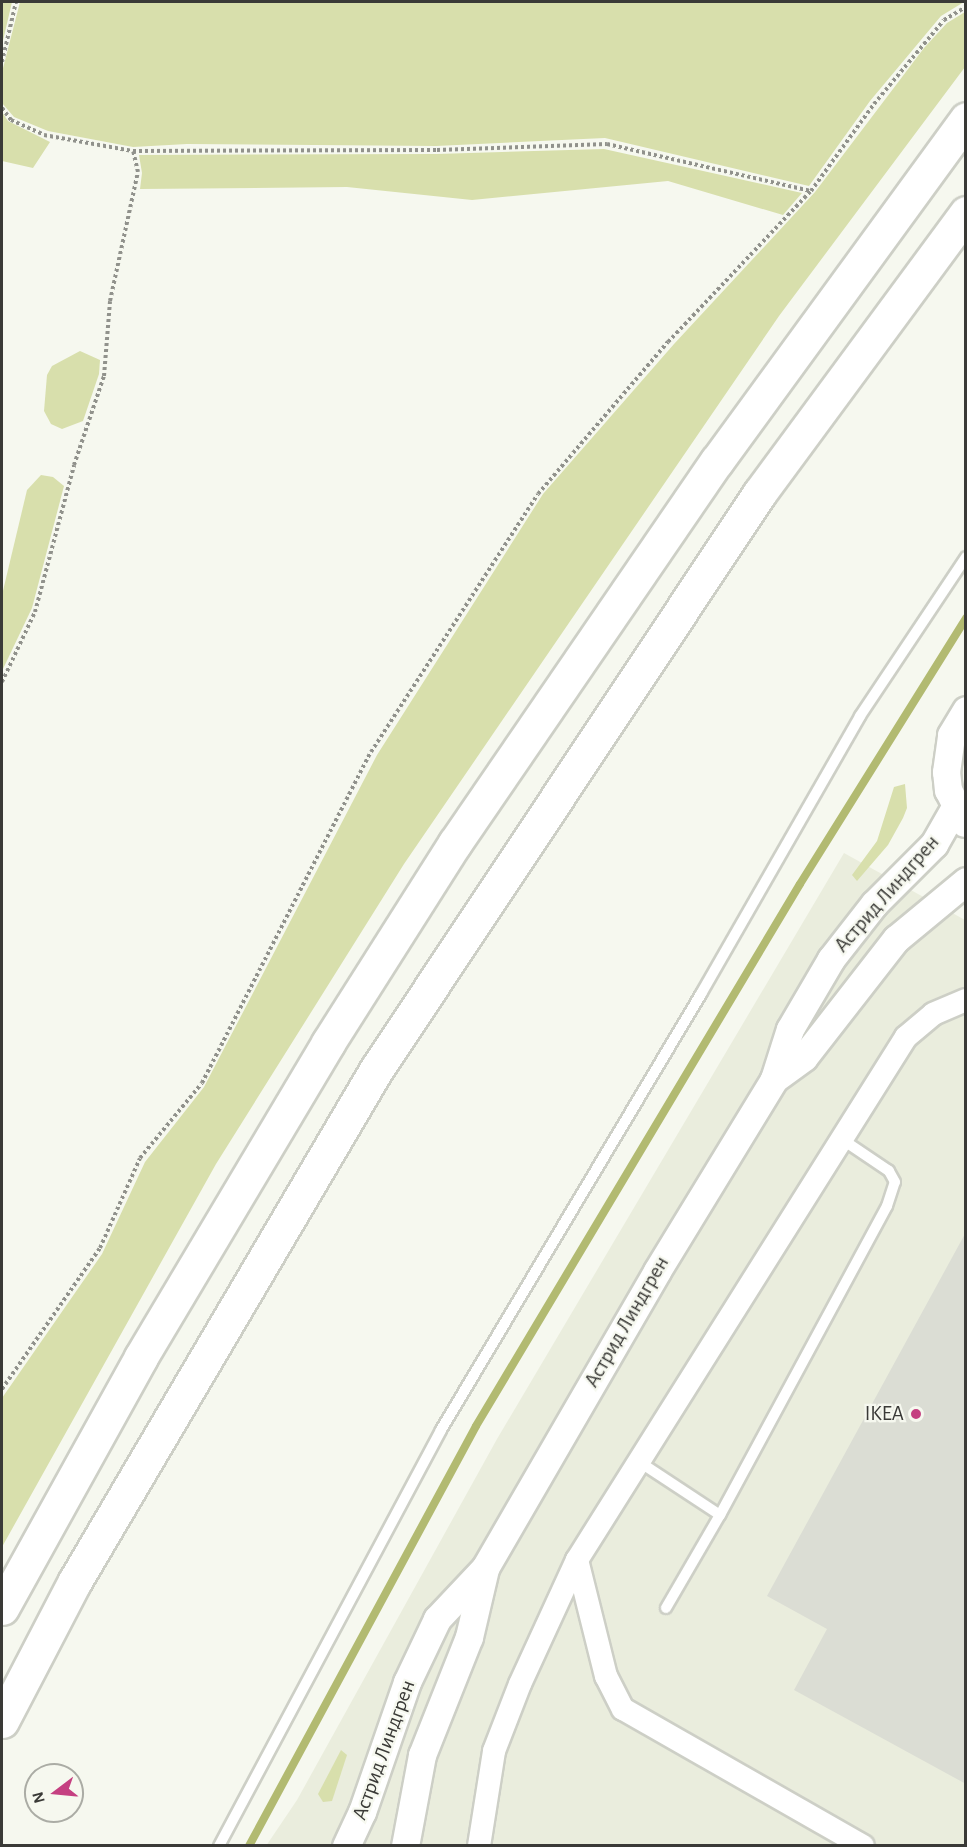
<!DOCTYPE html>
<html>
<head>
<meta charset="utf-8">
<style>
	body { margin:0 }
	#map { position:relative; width:967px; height:1847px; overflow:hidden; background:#f6f8ef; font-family:"Alegreya Sans",sans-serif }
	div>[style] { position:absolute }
	.built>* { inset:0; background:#eaeddd }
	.green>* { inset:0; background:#d8dfac }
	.stream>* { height:8px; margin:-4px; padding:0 4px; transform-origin:4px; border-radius:4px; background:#b2ba71 }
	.building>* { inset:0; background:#dbddd4 }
	.path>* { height:4px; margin-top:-2px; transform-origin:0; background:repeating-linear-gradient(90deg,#91928c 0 3px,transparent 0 6px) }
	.roads { filter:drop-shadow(2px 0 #cdcfc6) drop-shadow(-2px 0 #cdcfc6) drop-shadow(0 2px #cdcfc6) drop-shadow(0 -2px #cdcfc6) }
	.service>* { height:10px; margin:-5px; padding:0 5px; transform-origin:5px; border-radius:5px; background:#fff }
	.minor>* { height:22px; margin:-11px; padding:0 11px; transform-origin:11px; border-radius:11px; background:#fff }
	.tertiary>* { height:27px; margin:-13.5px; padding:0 13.5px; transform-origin:13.5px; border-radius:13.5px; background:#fff }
	.motorway>* { height:33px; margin:-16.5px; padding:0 16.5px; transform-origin:16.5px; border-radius:16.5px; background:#fff }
	.dots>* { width:16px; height:16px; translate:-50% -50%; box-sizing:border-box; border:3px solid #f6f8ef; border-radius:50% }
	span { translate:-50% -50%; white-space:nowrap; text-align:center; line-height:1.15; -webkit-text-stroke:4.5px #f6f8ef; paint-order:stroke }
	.street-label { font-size:21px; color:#3a3a37 }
	.poi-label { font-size:21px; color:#3a3a37 }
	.right { translate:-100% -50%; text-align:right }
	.frame { position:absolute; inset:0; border:3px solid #3a3a37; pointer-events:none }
	.north { position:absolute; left:24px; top:1763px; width:60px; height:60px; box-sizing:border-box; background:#f6f8ef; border:2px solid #abaca5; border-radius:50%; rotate:254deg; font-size:16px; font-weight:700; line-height:24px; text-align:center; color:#3a3a37 }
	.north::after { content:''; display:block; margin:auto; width:21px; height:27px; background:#c54081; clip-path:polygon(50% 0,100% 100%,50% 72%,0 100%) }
</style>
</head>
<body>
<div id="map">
	<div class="built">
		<div style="clip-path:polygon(844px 853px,965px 920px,965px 1845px,266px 1846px,297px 1800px,497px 1439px)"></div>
	</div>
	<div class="green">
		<div style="clip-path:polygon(2px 2px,12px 2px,2px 45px)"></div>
		<div style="clip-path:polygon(20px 2px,964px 2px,941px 16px,870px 101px,809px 186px,605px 138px,436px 146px,187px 144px,133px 147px,48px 131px,14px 117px,2px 103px,2px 72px)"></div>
		<div style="clip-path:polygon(965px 12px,965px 67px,779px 316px,404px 864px,216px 1164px,2px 1547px,2px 1398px,102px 1254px,145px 1162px,204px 1087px,377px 755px,543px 494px,674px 344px,815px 192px,924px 48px,947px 23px)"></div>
		<div style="clip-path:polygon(2px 112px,8px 121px,50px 142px,33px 168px,2px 161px)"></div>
		<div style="clip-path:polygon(604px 149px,802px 193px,783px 215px,668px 181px,472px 200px,347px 187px,140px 189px,142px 173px,139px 155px,437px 154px)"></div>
		<div style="clip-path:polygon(80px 351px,100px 360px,99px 374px,83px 421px,62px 429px,51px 424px,44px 411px,47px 375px,52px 366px)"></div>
		<div style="clip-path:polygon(41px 475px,53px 477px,64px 486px,32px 608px,2px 671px,2px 595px,27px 490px)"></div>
		<div style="clip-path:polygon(905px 784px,907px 808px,903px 818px,888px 845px,857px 881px,852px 875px,877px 841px,894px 787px)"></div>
		<div style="clip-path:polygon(341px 1750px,347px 1755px,332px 1801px,323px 1802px,318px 1794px)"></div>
	</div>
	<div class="stream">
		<div style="left:249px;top:1846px;width:477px;rotate:-61.6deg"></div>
		<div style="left:476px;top:1426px;width:631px;rotate:-59.13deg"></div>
		<div style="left:800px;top:884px;width:314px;rotate:-58deg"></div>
	</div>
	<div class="building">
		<div style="clip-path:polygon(966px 1232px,966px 1784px,794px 1690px,827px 1629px,767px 1596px)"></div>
	</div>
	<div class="path">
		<div style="left:2px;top:62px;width:62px;rotate:-76.9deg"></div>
		<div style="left:2px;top:108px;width:15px;rotate:53deg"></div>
		<div style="left:11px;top:120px;width:36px;rotate:24deg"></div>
		<div style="left:44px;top:135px;width:90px;rotate:10.2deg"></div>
		<div style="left:133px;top:151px;width:304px;rotate:-0.2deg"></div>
		<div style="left:437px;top:150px;width:170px;rotate:-2deg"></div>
		<div style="left:607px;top:144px;width:208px;rotate:13deg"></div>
		<div style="left:2px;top:682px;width:77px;rotate:-64.8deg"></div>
		<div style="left:35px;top:612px;width:152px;rotate:-75.1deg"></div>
		<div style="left:74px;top:465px;width:94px;rotate:-71.4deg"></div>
		<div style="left:104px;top:376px;width:75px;rotate:-85.4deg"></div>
		<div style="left:110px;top:301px;width:132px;rotate:-77.8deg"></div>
		<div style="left:138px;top:172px;width:22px;rotate:-103deg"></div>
		<div style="left:2px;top:1389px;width:172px;rotate:-55.2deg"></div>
		<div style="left:100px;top:1248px;width:98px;rotate:-66deg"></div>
		<div style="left:140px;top:1158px;width:97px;rotate:-50.4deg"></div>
		<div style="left:202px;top:1083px;width:372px;rotate:-63deg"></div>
		<div style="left:371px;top:752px;width:307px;rotate:-57.1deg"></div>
		<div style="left:538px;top:494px;width:200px;rotate:-49.5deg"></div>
		<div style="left:668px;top:342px;width:208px;rotate:-46.6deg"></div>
		<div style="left:811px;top:191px;width:107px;rotate:-54.1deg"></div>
		<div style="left:874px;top:104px;width:109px;rotate:-50.2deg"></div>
		<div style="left:944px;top:20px;width:26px;rotate:-31deg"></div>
	</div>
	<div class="roads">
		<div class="service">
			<div style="left:638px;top:1461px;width:98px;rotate:33.4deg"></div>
			<div style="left:720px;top:1515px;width:351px;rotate:-61.6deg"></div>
			<div style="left:887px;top:1206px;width:25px;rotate:-72deg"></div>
			<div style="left:895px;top:1182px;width:13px;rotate:-119deg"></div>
			<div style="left:889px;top:1171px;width:55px;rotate:-146deg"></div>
			<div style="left:666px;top:1608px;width:108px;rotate:-59.9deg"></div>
			<div style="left:219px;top:1846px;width:472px;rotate:-61.9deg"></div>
			<div style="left:441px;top:1430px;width:508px;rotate:-59.19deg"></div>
			<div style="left:701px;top:994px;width:320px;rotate:-60.2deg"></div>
			<div style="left:860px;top:716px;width:191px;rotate:-56.3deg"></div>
		</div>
		<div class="minor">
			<div style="left:577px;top:1560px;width:120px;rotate:76deg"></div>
			<div style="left:606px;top:1676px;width:37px;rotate:63deg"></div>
			<div style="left:623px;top:1709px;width:276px;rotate:29.7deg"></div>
			<div style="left:479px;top:1846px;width:96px;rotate:-81deg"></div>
			<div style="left:494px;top:1751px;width:72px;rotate:-68.8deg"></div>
			<div style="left:520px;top:1684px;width:136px;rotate:-65.3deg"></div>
			<div style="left:577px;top:1560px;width:618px;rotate:-57.83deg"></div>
			<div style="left:906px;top:1037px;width:35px;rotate:-40deg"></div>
			<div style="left:933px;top:1014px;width:36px;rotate:-23deg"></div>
		</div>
		<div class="tertiary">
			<div style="left:965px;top:823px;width:37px;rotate:-117deg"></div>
			<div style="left:948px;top:790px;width:18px;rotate:-96deg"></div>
			<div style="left:946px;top:772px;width:37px;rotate:-82deg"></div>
			<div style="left:951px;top:735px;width:29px;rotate:-59deg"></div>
			<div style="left:774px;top:1079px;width:37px;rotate:-36deg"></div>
			<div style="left:804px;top:1057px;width:150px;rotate:-52.1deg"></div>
			<div style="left:896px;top:939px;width:91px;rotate:-39.6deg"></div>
			<div style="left:346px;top:1846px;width:38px;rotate:-65deg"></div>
			<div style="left:362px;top:1812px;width:138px;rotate:-70.9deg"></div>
			<div style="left:407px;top:1682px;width:70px;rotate:-64.5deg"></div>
			<div style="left:437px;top:1619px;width:70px;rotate:-46.7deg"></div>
			<div style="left:485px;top:1568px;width:343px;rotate:-59.9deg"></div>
			<div style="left:657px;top:1271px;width:225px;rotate:-58.6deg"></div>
			<div style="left:774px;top:1079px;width:52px;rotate:-72.3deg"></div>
			<div style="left:790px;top:1029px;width:81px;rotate:-59.6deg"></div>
			<div style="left:831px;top:959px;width:70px;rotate:-52deg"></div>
			<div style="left:874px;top:904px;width:85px;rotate:-45deg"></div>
			<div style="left:934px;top:844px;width:43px;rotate:-60.4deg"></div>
			<div style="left:405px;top:1846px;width:93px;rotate:-79.4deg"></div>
			<div style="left:422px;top:1755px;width:127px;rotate:-68.3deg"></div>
			<div style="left:469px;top:1637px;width:70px;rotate:-76.8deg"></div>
		</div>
		<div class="motorway">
			<div style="left:2px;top:1608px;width:287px;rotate:-61deg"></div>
			<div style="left:141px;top:1357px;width:365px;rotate:-59.2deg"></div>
			<div style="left:328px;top:1043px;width:237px;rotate:-57.6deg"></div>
			<div style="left:455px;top:843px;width:463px;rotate:-55.6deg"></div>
			<div style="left:717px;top:461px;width:423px;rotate:-53.9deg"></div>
			<div style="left:2px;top:1721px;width:158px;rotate:-62.5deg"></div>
			<div style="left:75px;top:1581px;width:593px;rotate:-59.5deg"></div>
			<div style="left:376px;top:1070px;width:692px;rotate:-56.38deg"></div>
			<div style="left:759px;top:494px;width:349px;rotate:-53.6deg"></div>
		</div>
	</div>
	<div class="dots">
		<div style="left:916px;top:1414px;background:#c54081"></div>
	</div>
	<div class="street-label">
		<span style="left:887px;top:894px;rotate:-49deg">Астрид Линдгрен</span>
		<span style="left:627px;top:1322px;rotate:-60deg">Астрид Линдгрен</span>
		<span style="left:384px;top:1750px;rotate:-70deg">Астрид Линдгрен</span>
	</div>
	<div class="poi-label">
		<span class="right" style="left:904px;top:1414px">IKEA</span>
	</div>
	<div class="frame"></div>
	<div class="north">N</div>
</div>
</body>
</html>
